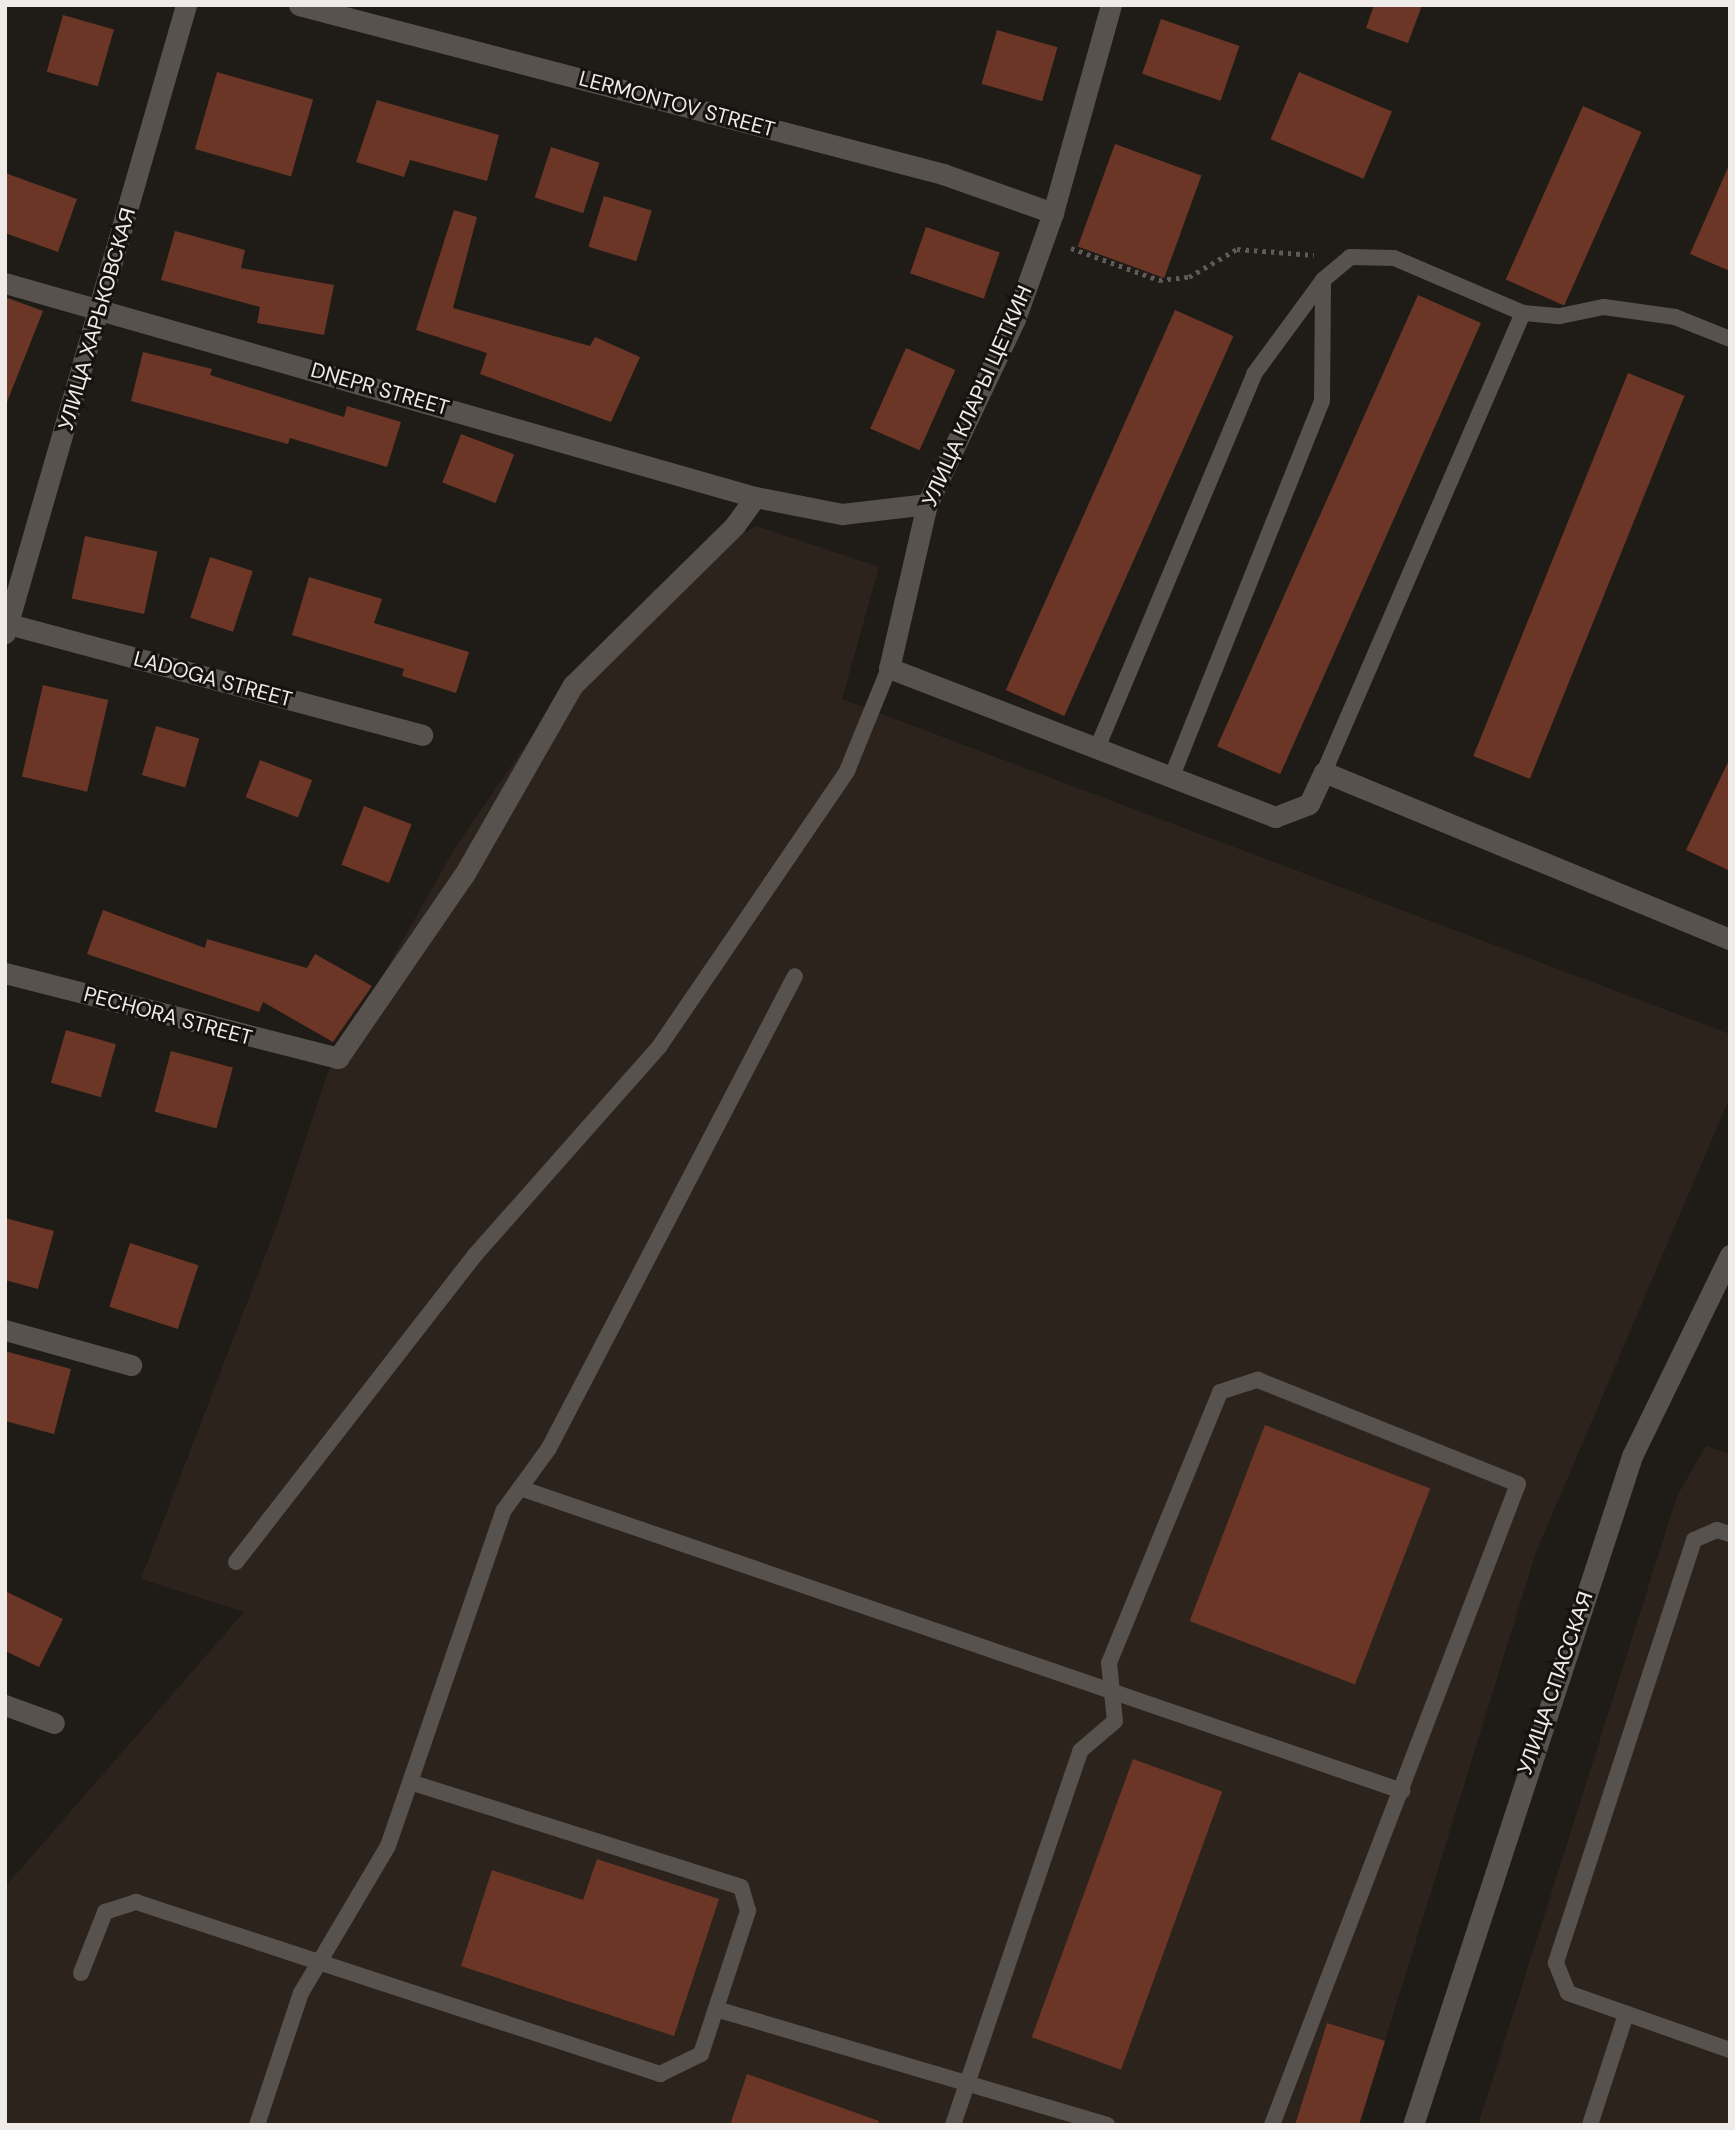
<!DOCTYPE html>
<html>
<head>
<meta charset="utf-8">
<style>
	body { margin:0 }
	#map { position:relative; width:1735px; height:2130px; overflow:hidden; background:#1f1b17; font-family:"DM Sans",sans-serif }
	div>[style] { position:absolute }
	.built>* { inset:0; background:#2c231c }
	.building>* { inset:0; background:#6b3625; transform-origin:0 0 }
	.path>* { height:4.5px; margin-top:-2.25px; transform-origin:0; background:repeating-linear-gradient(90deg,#5e5a57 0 3.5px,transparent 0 8.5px) }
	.service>* { height:16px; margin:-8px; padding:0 8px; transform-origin:8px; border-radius:8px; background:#57524e }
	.minor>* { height:21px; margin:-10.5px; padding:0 10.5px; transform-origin:10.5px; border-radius:10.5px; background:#57524e }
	span { translate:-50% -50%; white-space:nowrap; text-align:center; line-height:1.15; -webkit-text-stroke:6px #16120f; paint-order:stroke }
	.street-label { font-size:21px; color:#eeebe9 }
	.frame { position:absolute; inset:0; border:7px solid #eeebe9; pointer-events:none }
</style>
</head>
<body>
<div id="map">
	<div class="built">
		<div style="clip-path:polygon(756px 526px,879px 567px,842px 699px,1730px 1034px,1730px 1097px,1536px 1552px,1359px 2125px,5px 2125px,5px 1887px,244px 1612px,141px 1579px,278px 1222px,328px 1072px,455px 848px,573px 676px,653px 591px)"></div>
		<div style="clip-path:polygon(1706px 1446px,1730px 1454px,1730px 2125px,1478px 2125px,1677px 1496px)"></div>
	</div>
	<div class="building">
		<div style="clip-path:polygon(1374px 5px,1422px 5px,1408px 43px,1366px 28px)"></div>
		<div style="left:63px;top:15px;width:53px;height:59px;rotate:16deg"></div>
		<div style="left:1161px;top:19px;width:83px;height:58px;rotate:19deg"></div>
		<div style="left:997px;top:30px;width:63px;height:56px;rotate:16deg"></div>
		<div style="left:217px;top:72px;width:100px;height:80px;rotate:16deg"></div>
		<div style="left:1299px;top:72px;width:101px;height:73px;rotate:23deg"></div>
		<div style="clip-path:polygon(377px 100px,499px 135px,487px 181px,410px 160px,404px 177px,356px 162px)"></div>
		<div style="left:1583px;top:106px;width:64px;height:190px;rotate:24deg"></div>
		<div style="left:1115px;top:144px;width:92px;height:109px;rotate:20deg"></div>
		<div style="left:551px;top:147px;width:51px;height:53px;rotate:18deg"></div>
		<div style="clip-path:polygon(1730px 163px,1730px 271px,1690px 254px)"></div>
		<div style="clip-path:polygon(5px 173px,77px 199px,58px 252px,5px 233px)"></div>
		<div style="left:604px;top:196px;width:50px;height:53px;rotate:17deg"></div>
		<div style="clip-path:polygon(454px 210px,477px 217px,453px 308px,590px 346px,595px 337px,640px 357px,611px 422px,480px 374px,487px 353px,416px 330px)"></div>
		<div style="left:926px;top:227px;width:78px;height:49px;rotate:19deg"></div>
		<div style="clip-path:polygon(175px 231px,245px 250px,241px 268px,334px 285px,324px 335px,257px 323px,260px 307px,161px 280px)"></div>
		<div style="left:1418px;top:295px;width:69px;height:494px;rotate:24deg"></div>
		<div style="clip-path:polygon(5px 297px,43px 311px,7px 402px,5px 402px)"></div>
		<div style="left:1175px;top:310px;width:64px;height:416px;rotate:24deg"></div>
		<div style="left:906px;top:348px;width:54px;height:88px;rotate:24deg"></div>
		<div style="clip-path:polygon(143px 352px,212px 369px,210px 375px,344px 417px,347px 406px,401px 422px,387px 467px,290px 438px,288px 444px,131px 401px)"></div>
		<div style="left:1628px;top:373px;width:61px;height:413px;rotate:22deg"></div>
		<div style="left:461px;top:434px;width:57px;height:52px;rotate:21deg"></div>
		<div style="left:85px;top:536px;width:74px;height:64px;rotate:12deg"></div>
		<div style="left:210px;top:557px;width:45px;height:64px;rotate:18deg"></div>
		<div style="clip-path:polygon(309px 577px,382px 599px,374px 623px,469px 652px,456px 693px,402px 676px,404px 669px,292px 635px)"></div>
		<div style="left:43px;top:685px;width:67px;height:94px;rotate:13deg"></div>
		<div style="left:156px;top:726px;width:45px;height:51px;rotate:16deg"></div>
		<div style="clip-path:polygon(1730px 758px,1730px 871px,1686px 850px)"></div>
		<div style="left:260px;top:760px;width:56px;height:40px;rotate:21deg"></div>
		<div style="left:364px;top:806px;width:51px;height:63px;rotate:21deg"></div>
		<div style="clip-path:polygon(103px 910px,205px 948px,207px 939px,307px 968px,315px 954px,372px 986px,333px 1042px,263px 1002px,259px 1012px,87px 954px)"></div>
		<div style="left:66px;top:1030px;width:52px;height:55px;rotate:16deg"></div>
		<div style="left:171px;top:1051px;width:64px;height:63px;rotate:15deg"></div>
		<div style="clip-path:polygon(5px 1218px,54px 1231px,38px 1289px,5px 1280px)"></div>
		<div style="left:130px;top:1243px;width:72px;height:67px;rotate:18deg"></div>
		<div style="clip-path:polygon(5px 1351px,71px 1369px,54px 1434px,5px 1421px)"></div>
		<div style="left:1265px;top:1425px;width:177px;height:210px;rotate:21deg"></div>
		<div style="clip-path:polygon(5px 1591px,63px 1619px,39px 1667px,5px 1651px)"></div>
		<div style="left:1133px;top:1759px;width:95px;height:296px;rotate:20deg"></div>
		<div style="clip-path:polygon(597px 1859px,719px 1899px,674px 2036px,461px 1966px,492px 1870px,583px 1900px)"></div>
		<div style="clip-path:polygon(1327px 2023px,1385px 2041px,1359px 2125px,1295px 2125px)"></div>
		<div style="clip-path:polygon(747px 2074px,879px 2121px,878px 2125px,730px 2125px)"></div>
	</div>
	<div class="path">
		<div style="left:1071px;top:248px;width:94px;rotate:20deg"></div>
		<div style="left:1159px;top:280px;width:30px;rotate:-6deg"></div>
		<div style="left:1189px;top:277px;width:56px;rotate:-30.3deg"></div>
		<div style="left:1237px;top:249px;width:77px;rotate:4.5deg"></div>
	</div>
	<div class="service">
		<div style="left:1098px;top:746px;width:403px;rotate:-67.2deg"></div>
		<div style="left:1254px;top:374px;width:117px;rotate:-53.7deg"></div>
		<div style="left:1323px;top:280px;width:35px;rotate:-40deg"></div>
		<div style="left:1350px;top:257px;width:44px;rotate:1.3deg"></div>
		<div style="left:1394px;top:258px;width:140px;rotate:23.1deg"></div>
		<div style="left:1523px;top:313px;width:37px;rotate:5deg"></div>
		<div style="left:1560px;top:316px;width:45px;rotate:-11.6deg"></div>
		<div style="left:1604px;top:307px;width:72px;rotate:8deg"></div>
		<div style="left:1675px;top:317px;width:59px;rotate:21.8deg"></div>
		<div style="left:1324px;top:772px;width:500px;rotate:-66.56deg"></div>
		<div style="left:1172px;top:776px;width:404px;rotate:-68.2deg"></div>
		<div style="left:1322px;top:401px;width:121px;rotate:-89.5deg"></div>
		<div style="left:520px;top:1488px;width:933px;rotate:18.96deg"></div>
		<div style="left:1730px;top:1534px;width:14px;rotate:-163deg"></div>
		<div style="left:1717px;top:1530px;width:25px;rotate:157deg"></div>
		<div style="left:1694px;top:1540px;width:445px;rotate:108.1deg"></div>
		<div style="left:1556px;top:1963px;width:32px;rotate:68deg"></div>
		<div style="left:1568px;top:1993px;width:172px;rotate:19.4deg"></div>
		<div style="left:236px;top:1562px;width:389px;rotate:-52.1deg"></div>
		<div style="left:475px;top:1255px;width:278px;rotate:-48.5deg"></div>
		<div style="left:659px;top:1047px;width:334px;rotate:-55.7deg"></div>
		<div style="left:847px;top:771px;width:111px;rotate:-67.8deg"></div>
		<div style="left:81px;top:1973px;width:66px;rotate:-68.5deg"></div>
		<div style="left:105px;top:1912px;width:33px;rotate:-18deg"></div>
		<div style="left:136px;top:1902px;width:552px;rotate:18.17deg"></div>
		<div style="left:660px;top:2074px;width:46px;rotate:-26deg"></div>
		<div style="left:701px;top:2054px;width:151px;rotate:-71.8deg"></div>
		<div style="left:748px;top:1911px;width:25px;rotate:-106deg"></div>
		<div style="left:741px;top:1887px;width:347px;rotate:-162.4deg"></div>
		<div style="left:716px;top:2009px;width:408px;rotate:16.5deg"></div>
		<div style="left:257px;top:2125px;width:139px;rotate:-71.6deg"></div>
		<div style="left:301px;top:1993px;width:171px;rotate:-59.4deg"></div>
		<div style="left:388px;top:1846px;width:355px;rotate:-71deg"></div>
		<div style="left:504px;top:1510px;width:77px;rotate:-54deg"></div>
		<div style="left:549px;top:1448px;width:532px;rotate:-62.47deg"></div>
		<div style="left:953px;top:2125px;width:395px;rotate:-71.2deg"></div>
		<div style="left:1080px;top:1751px;width:46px;rotate:-40.6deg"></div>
		<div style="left:1115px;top:1721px;width:58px;rotate:-95.9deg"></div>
		<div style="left:1109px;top:1663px;width:293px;rotate:-67.7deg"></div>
		<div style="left:1220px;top:1392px;width:40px;rotate:-18deg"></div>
		<div style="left:1258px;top:1380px;width:280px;rotate:21.8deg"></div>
		<div style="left:1518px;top:1484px;width:687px;rotate:111deg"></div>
		<div style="left:1590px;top:2125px;width:117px;rotate:-72deg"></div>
	</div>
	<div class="minor">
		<div style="left:299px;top:5px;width:666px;rotate:14.7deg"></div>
		<div style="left:943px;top:174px;width:117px;rotate:19.5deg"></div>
		<div style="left:1111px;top:5px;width:216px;rotate:105.6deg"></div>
		<div style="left:1053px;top:213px;width:113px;rotate:109.7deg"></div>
		<div style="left:1015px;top:319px;width:205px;rotate:115.4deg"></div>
		<div style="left:927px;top:504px;width:168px;rotate:103deg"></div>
		<div style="left:889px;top:668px;width:414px;rotate:21.1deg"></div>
		<div style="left:1275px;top:817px;width:36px;rotate:-21deg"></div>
		<div style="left:1309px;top:804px;width:35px;rotate:-65deg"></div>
		<div style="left:1324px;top:772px;width:439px;rotate:22.4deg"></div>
		<div style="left:5px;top:283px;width:780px;rotate:15.93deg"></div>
		<div style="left:5px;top:623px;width:432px;rotate:15deg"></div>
		<div style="left:5px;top:633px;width:654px;rotate:-73.92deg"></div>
		<div style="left:5px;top:973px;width:344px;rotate:14.3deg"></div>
		<div style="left:338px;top:1058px;width:222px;rotate:-55.5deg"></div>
		<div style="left:464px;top:875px;width:219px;rotate:-60.2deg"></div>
		<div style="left:573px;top:685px;width:228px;rotate:-44.6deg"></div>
		<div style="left:735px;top:525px;width:34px;rotate:-54deg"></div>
		<div style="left:755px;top:497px;width:89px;rotate:11.1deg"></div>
		<div style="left:842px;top:514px;width:86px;rotate:-6.7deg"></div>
		<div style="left:5px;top:1330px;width:131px;rotate:15.5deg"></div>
		<div style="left:5px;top:1705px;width:52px;rotate:20.2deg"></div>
		<div style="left:1413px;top:2125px;width:704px;rotate:-71.87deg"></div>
		<div style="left:1632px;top:1456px;width:224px;rotate:-64deg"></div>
	</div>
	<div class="street-label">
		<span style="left:677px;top:104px;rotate:15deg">LERMONTOV STREET</span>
		<span style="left:97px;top:319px;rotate:-74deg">УЛИЦА ХАРЬКОВСКАЯ</span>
		<span style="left:380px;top:389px;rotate:16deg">DNEPR STREET</span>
		<span style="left:977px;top:396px;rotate:-66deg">УЛИЦА КЛАРЫ ЦЕТКИН</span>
		<span style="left:213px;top:679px;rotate:15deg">LADOGA STREET</span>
		<span style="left:168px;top:1016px;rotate:15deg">PECHORA STREET</span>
		<span style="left:1555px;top:1683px;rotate:-71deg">УЛИЦА СПАССКАЯ</span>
	</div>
	<div class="frame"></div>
</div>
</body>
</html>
